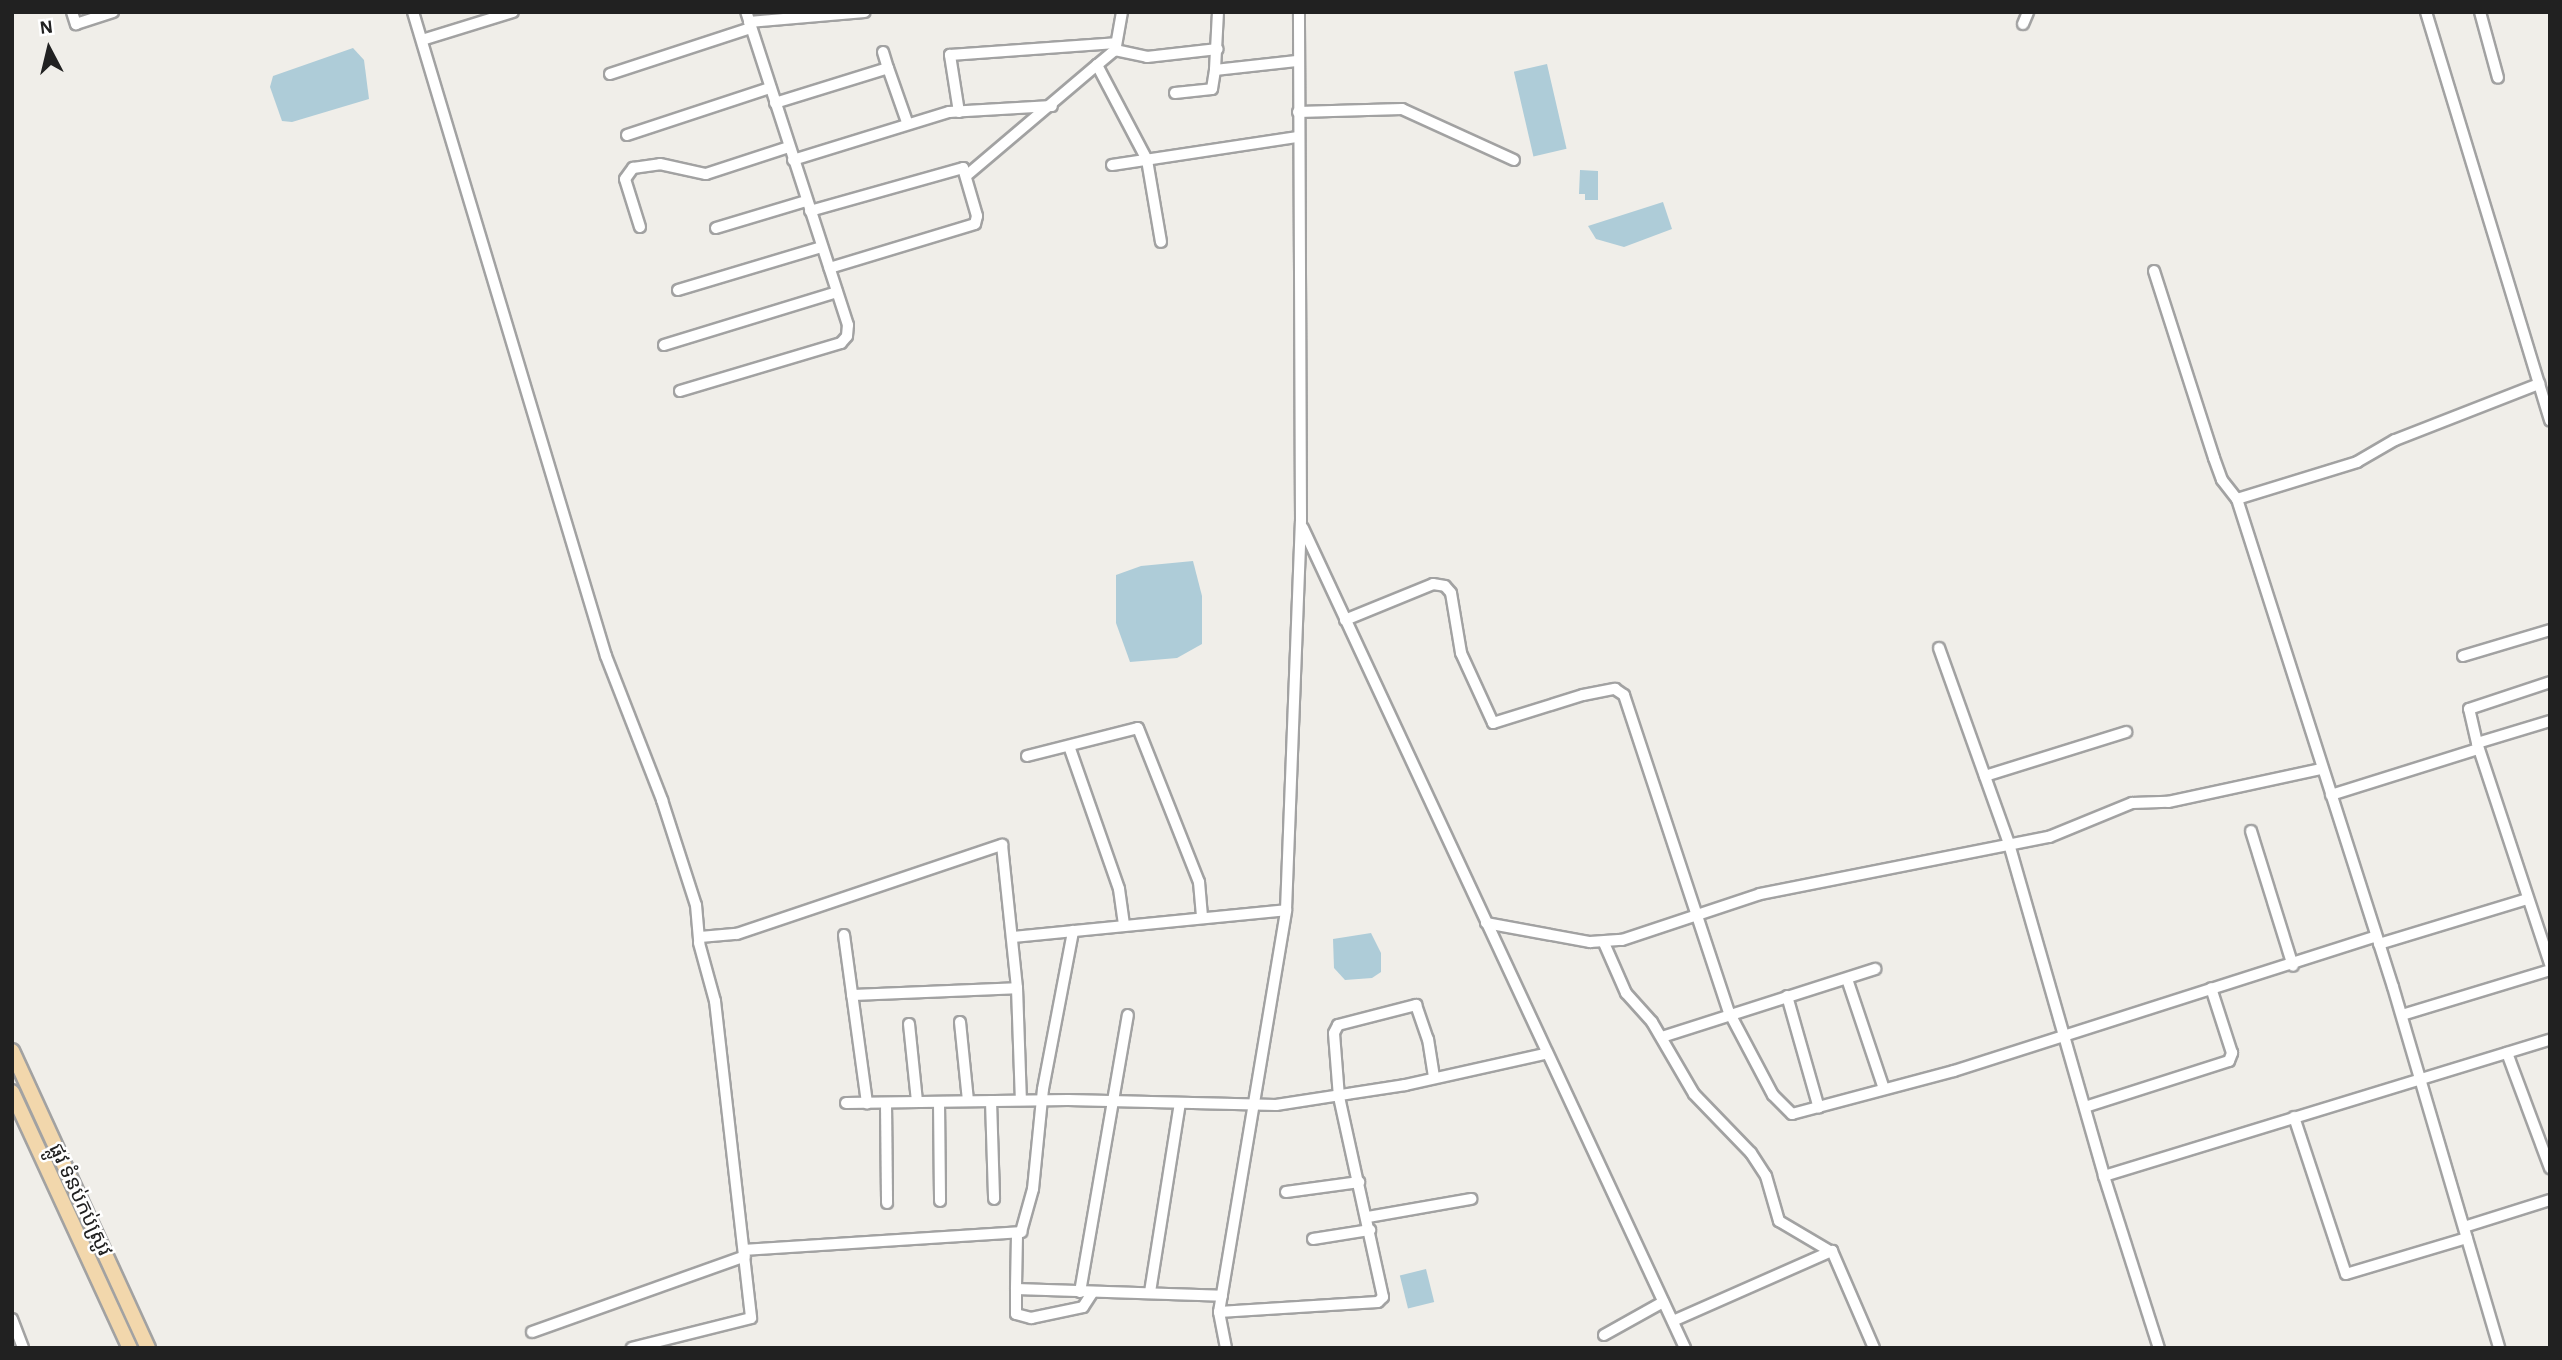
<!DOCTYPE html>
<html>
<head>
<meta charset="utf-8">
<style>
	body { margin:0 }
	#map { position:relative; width:2562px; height:1360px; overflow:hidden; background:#f0eee9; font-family:"Alegreya Sans","Noto Sans Khmer",sans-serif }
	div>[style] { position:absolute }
	.water>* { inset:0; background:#aeccd8; transform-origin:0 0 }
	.roads { filter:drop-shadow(2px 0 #a2a2a2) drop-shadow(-2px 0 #a2a2a2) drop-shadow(0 2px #a2a2a2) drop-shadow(0 -2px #a2a2a2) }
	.street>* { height:10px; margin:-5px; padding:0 5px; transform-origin:5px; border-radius:5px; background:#fff }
	.primary>* { height:14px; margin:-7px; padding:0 7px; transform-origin:7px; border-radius:7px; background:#f2d7ac }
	span { translate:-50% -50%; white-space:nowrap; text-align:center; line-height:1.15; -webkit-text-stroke:5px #fff; paint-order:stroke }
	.street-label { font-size:21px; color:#212121 }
	.frame { position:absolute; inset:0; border:14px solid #212121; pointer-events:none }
	.north { position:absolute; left:14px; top:14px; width:70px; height:70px; -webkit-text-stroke:5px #fff; paint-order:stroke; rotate:353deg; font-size:19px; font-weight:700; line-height:28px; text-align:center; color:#212121 }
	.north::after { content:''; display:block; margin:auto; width:24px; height:32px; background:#212121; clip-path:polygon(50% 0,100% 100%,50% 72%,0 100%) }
</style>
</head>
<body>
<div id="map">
	<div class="water">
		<div style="clip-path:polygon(353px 48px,364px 60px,369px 99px,292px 122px,282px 121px,270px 87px,273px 76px)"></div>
		<div style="left:1547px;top:64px;width:87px;height:34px;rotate:77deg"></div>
		<div style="clip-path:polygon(1580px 170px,1598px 171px,1598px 200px,1585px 200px,1585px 194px,1579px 194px)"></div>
		<div style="clip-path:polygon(1663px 202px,1672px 229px,1624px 247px,1596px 239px,1588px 226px)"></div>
		<div style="clip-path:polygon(1193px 561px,1202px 596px,1202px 644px,1177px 658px,1130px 662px,1116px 623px,1116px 575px,1141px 566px)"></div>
		<div style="clip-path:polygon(1371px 933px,1381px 953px,1381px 972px,1372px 978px,1345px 980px,1334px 968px,1333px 939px)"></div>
		<div style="left:1426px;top:1269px;width:34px;height:27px;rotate:76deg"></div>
	</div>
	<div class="roads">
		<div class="street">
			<div style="left:72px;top:12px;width:13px;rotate:72deg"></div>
			<div style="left:76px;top:24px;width:39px;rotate:-18deg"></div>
			<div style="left:413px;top:12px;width:672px;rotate:73.32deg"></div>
			<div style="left:606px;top:656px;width:155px;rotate:68.7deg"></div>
			<div style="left:662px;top:800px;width:110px;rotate:72.1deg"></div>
			<div style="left:696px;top:905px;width:38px;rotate:85deg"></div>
			<div style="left:699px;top:943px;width:60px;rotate:74.6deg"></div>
			<div style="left:715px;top:1001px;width:319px;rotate:83.5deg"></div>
			<div style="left:751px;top:1318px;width:123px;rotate:165.9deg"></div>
			<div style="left:1122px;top:12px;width:39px;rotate:100deg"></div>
			<div style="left:1115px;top:50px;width:23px;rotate:140deg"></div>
			<div style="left:1097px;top:65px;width:107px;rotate:62.2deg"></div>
			<div style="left:1147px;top:160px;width:83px;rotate:80.3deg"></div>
			<div style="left:1218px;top:12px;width:58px;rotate:93deg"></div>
			<div style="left:1215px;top:70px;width:82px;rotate:-6.3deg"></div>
			<div style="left:2426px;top:12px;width:427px;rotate:73.1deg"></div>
			<div style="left:2480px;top:12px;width:68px;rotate:74.7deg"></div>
			<div style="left:749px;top:22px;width:116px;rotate:-4.9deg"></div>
			<div style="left:2023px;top:24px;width:13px;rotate:-67deg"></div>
			<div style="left:422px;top:40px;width:95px;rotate:-17.1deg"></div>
			<div style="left:1115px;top:50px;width:33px;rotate:12deg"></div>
			<div style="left:1147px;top:57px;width:71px;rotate:-6.4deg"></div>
			<div style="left:883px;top:52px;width:17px;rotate:73deg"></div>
			<div style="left:610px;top:74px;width:148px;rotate:-18.1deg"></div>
			<div style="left:1175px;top:93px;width:37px;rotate:-6deg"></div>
			<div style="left:1212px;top:89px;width:19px;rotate:-81deg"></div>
			<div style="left:775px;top:103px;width:118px;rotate:-17.2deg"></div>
			<div style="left:888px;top:68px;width:57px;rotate:70.6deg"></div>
			<div style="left:959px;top:112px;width:58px;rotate:-99deg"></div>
			<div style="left:950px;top:55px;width:166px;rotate:-4.1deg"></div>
			<div style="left:1298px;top:112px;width:104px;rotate:-1.7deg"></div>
			<div style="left:1402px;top:109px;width:123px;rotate:24.5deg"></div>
			<div style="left:627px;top:135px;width:151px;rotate:-18.2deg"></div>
			<div style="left:793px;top:160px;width:163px;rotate:-17.1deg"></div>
			<div style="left:949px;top:112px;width:103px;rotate:-3.3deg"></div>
			<div style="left:1112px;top:165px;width:188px;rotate:-8.6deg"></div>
			<div style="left:966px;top:176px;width:172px;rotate:-40.3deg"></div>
			<div style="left:810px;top:211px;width:159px;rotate:-15.7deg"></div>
			<div style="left:963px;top:168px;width:50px;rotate:73.7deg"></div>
			<div style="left:977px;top:216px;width:8px;rotate:104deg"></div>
			<div style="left:975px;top:224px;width:152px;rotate:163.2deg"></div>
			<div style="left:640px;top:227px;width:50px;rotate:-107.4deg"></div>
			<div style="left:625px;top:179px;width:14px;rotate:-54deg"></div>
			<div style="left:633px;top:168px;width:27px;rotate:-8deg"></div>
			<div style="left:660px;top:164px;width:47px;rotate:12.3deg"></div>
			<div style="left:706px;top:174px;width:87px;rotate:-18deg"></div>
			<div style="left:716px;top:228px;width:94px;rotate:-16.7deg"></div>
			<div style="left:2154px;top:271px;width:196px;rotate:72.2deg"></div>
			<div style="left:2214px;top:458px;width:23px;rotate:70deg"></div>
			<div style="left:2222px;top:480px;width:24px;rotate:52deg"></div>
			<div style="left:2237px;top:499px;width:512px;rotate:72.27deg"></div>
			<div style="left:2393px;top:987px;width:376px;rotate:73.6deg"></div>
			<div style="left:678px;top:290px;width:149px;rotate:-16.7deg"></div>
			<div style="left:664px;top:345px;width:181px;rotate:-17deg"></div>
			<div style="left:680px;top:391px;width:168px;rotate:-16.6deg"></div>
			<div style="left:841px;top:343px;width:9px;rotate:-49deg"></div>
			<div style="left:847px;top:336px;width:11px;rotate:-85deg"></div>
			<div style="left:848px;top:325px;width:329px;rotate:-108deg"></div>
			<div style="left:2237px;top:499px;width:126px;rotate:-17.1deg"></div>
			<div style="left:2357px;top:462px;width:44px;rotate:-30.1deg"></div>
			<div style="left:2395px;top:440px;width:155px;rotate:-21.3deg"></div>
			<div style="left:1303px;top:528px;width:905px;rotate:65.02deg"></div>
			<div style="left:1345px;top:620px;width:95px;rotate:-22.2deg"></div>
			<div style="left:1433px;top:584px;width:12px;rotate:9deg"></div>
			<div style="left:1445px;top:586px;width:9px;rotate:49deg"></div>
			<div style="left:1451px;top:593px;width:61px;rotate:80.5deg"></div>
			<div style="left:1461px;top:653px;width:77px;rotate:65.4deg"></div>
			<div style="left:1493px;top:723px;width:94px;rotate:-17.3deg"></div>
			<div style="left:1583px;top:695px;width:33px;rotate:-11deg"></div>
			<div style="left:1615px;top:689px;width:11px;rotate:34deg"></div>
			<div style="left:1624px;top:695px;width:334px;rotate:71.7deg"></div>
			<div style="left:1729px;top:1012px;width:94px;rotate:62.1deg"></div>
			<div style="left:1773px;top:1095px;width:27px;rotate:45deg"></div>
			<div style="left:1792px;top:1114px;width:168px;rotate:-14.9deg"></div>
			<div style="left:1954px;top:1071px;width:443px;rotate:-17.7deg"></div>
			<div style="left:1939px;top:648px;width:208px;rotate:70.3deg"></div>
			<div style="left:2009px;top:844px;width:345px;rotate:74deg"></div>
			<div style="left:2104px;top:1176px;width:181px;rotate:72.3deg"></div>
			<div style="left:2463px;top:656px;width:91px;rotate:-16.6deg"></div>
			<div style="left:2550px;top:721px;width:76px;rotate:163.2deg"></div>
			<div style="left:2477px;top:743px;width:233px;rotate:71.7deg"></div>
			<div style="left:2477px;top:743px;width:35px;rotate:-103deg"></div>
			<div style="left:2469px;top:709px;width:85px;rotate:-18.4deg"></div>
			<div style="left:1069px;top:746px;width:151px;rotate:70.7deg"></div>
			<div style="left:1119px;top:889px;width:37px;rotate:82deg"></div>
			<div style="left:1027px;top:756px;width:114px;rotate:-14.2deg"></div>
			<div style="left:1138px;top:728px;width:166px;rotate:68.4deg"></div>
			<div style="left:1199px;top:882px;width:36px;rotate:85deg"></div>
			<div style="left:1985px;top:776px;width:148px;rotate:-17.3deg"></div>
			<div style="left:2331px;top:795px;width:154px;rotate:-17.4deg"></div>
			<div style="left:2251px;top:831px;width:141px;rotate:72.7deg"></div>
			<div style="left:1486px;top:923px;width:106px;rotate:10.4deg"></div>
			<div style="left:1590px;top:942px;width:32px;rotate:-4deg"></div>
			<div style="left:1622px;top:940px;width:145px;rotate:-18.4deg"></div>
			<div style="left:1760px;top:894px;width:295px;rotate:-11.2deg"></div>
			<div style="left:2049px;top:837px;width:90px;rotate:-22.3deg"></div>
			<div style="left:2132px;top:803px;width:36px;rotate:-2deg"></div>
			<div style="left:2168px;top:802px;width:157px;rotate:-12.2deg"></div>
			<div style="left:844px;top:935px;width:170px;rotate:82.2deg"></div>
			<div style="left:700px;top:937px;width:37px;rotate:-5deg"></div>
			<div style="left:737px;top:934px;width:280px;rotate:-18.6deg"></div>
			<div style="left:1002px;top:845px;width:144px;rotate:84deg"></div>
			<div style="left:1017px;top:988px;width:112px;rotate:88deg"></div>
			<div style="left:1013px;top:937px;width:274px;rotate:-5.6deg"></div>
			<div style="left:1604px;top:943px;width:55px;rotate:66.3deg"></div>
			<div style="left:1626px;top:993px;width:39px;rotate:48deg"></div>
			<div style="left:1652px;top:1022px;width:83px;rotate:59.7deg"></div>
			<div style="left:1694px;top:1094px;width:82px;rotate:46deg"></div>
			<div style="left:1751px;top:1153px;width:27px;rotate:57deg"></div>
			<div style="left:1766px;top:1176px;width:47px;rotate:73.9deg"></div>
			<div style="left:1779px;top:1221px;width:57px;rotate:30.6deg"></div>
			<div style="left:2379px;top:944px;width:155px;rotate:-16.9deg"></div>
			<div style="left:1847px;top:979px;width:116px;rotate:71.4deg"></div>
			<div style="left:852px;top:995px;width:165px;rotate:-2.4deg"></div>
			<div style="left:1787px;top:996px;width:116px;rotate:74.1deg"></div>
			<div style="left:2402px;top:1015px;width:155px;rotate:-16.9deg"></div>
			<div style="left:960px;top:1022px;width:79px;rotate:84.2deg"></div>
			<div style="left:909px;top:1024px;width:78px;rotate:84.1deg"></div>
			<div style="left:1662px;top:1037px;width:224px;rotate:-17.7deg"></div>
			<div style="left:2507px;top:1053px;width:123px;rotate:69.5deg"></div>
			<div style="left:991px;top:1101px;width:98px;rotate:88.2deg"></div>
			<div style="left:939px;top:1102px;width:99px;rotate:89.4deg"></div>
			<div style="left:846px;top:1103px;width:222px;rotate:-0.8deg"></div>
			<div style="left:1068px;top:1100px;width:208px;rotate:1.4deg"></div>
			<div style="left:1276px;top:1105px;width:131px;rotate:-8.8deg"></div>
			<div style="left:1405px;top:1085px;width:143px;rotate:-12.5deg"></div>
			<div style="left:886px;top:1103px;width:100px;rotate:89.4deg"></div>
			<div style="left:2085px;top:1107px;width:151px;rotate:-17.7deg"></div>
			<div style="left:2229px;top:1061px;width:9px;rotate:-69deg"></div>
			<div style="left:2232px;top:1053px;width:68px;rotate:-107.9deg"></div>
			<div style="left:2294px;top:1117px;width:165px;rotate:71.7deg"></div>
			<div style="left:2346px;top:1274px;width:126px;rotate:-16.6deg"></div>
			<div style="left:2104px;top:1176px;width:466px;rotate:-17deg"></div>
			<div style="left:1286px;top:1192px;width:74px;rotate:-7.8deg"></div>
			<div style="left:1368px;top:1217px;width:105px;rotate:-9.9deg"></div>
			<div style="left:2464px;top:1227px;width:90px;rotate:-17.4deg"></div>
			<div style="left:1017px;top:1235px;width:54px;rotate:91.1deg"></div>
			<div style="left:1016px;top:1289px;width:206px;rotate:1.9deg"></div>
			<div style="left:1313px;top:1239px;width:58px;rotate:-9deg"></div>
			<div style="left:744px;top:1250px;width:278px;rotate:-3.7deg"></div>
			<div style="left:1021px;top:1232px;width:45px;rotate:-74.4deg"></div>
			<div style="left:1033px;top:1189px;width:100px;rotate:-84.3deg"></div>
			<div style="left:1043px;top:1089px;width:161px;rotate:-79.2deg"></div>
			<div style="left:1016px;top:1289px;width:25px;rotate:90deg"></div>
			<div style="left:1016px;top:1314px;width:16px;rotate:15deg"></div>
			<div style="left:1031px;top:1318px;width:53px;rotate:-11.9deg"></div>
			<div style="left:1083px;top:1307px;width:17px;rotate:-57deg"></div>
			<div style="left:1080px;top:1292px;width:281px;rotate:-80.2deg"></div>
			<div style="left:1150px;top:1292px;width:191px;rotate:-81deg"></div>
			<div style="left:1219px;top:1312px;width:159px;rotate:-3.6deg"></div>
			<div style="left:1378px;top:1302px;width:7px;rotate:-45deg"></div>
			<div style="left:1383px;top:1297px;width:205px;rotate:-102.4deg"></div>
			<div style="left:1339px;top:1097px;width:64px;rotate:-94.5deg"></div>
			<div style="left:1334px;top:1033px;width:9px;rotate:-63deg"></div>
			<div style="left:1338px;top:1025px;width:81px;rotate:-14.4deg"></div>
			<div style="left:1416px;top:1005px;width:36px;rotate:71deg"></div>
			<div style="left:1428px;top:1039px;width:39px;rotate:81deg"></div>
			<div style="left:12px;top:1319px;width:31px;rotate:69deg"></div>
			<div style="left:1673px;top:1321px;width:174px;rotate:-23.8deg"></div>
			<div style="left:1832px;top:1251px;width:106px;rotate:66.6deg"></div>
			<div style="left:532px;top:1332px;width:226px;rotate:-19.6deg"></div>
			<div style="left:1604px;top:1335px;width:68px;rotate:-29.2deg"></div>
			<div style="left:1226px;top:1348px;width:37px;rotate:-101deg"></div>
			<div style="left:1219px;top:1312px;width:408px;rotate:-80.5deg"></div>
			<div style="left:1286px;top:910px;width:389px;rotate:-87.8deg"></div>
			<div style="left:1301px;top:521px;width:509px;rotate:-90.23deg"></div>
		</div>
		<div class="primary">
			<div style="left:12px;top:1051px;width:327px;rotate:65.4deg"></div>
			<div style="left:12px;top:1092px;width:282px;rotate:65.3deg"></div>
		</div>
	</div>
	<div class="street-label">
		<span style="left:80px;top:1200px;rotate:65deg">ផ្លូវ ទំនប់កប់ស្រូវ</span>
	</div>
	<div class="frame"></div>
	<div class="north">N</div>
</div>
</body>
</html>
